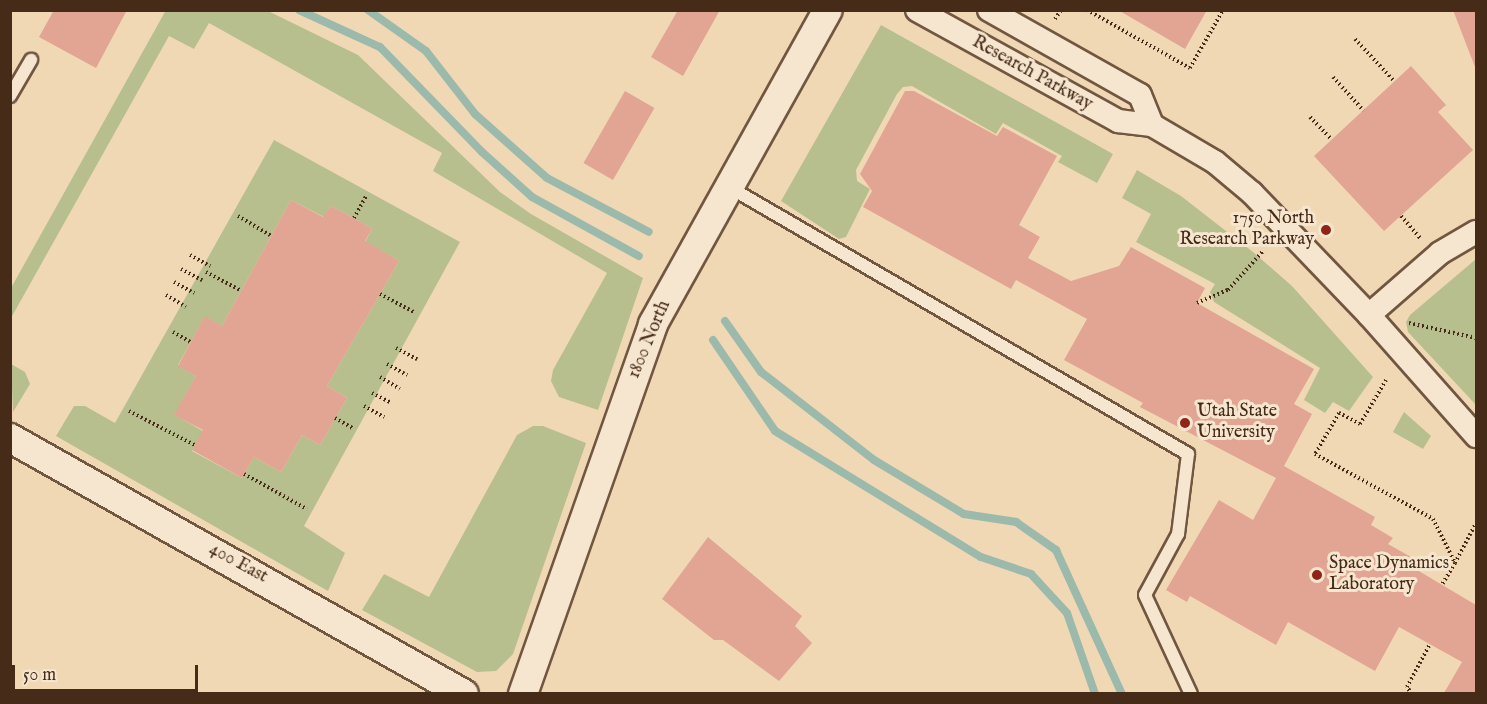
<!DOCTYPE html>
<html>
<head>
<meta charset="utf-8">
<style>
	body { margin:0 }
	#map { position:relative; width:1487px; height:704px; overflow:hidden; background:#f1d8b5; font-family:"IM FELL English",serif }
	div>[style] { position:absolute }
	.green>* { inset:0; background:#b8bf8f }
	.stream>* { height:8px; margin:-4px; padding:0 4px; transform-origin:4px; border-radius:4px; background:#9bbaac }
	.building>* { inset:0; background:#e2a493; transform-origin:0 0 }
	.path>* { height:4px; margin-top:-2px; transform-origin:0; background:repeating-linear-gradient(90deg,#462b19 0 1.5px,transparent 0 4.5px) }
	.roads { filter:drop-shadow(2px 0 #715640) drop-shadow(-2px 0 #715640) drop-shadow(0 2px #715640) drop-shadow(0 -2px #715640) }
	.service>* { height:12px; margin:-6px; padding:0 6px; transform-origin:6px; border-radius:6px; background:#f6e6cf }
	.minor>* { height:22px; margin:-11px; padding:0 11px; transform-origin:11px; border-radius:11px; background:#f6e6cf }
	.tertiary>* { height:28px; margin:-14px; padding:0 14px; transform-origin:14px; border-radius:14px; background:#f6e6cf }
	.dots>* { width:16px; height:16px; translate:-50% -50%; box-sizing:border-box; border:3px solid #f6e6cf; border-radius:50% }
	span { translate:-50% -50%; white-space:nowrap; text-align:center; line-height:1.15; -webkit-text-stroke:6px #f6e6cf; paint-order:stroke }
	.street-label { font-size:18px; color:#462b19 }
	.poi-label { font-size:18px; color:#462b19 }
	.right { translate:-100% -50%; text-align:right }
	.left { translate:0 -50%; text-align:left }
	.frame { position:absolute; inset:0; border:12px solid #462b19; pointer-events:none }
	.scale { position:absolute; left:12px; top:665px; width:186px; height:27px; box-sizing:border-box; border:3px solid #462b19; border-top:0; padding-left:8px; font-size:18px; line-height:21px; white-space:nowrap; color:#462b19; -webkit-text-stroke:4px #f6e6cf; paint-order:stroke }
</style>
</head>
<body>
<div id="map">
	<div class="green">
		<div style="clip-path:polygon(166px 10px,268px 11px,358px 55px,500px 192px,531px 214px,643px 278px,598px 410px,559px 397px,551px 381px,553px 370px,607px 273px,433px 171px,442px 153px,209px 23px,194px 49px,169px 36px,11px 318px,11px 288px)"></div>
		<div style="clip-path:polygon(881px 25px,1113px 154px,1097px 183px,1058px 162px,1062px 156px,1003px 123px,996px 134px,912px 86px,903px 87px,897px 94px,856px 170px,857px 181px,870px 189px,846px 237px,839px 239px,781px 201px)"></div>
		<div style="clip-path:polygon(evenodd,274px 140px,460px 242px,304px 526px,345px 553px,328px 591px,56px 436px,74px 406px,85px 406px,115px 423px,274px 140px,291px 200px,324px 217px,331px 206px,354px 218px,372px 229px,365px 242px,399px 261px,327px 386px,347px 398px,320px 445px,302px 435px,281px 472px,254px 457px,242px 478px,192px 451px,203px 431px,175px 415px,196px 376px,178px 365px,205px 317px,222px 326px,291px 200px)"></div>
		<div style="clip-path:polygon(1137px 170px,1181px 196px,1253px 252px,1292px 286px,1373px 377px,1349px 411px,1333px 402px,1325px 413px,1304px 400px,1320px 368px,1214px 302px,1210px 292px,1215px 284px,1136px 242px,1151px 214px,1122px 198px)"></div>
		<div style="clip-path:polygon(1476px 259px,1476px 405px,1408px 332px,1406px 322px,1410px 315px)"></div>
		<div style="clip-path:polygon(11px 364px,25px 372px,30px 384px,13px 412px)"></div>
		<div style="clip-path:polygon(1404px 412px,1431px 436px,1423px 449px,1393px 432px)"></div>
		<div style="clip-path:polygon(533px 426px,543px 426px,586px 443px,513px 654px,496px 671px,477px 672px,362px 610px,384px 574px,429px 597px,517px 435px)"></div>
	</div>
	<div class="stream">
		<div style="left:299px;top:10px;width:89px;rotate:24.6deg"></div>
		<div style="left:380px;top:47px;width:146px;rotate:45.8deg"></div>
		<div style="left:482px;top:152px;width:67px;rotate:42deg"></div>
		<div style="left:532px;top:197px;width:122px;rotate:28.9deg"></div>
		<div style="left:368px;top:10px;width:71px;rotate:35.3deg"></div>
		<div style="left:426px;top:51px;width:80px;rotate:52.1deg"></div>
		<div style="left:475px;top:114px;width:96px;rotate:41.6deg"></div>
		<div style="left:547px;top:178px;width:115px;rotate:27.9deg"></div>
		<div style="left:725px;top:321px;width:62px;rotate:54.8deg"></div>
		<div style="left:761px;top:372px;width:143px;rotate:37.9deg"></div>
		<div style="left:874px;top:460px;width:105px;rotate:31deg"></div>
		<div style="left:964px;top:514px;width:53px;rotate:8.7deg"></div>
		<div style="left:1016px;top:522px;width:49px;rotate:35deg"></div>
		<div style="left:1056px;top:550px;width:158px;rotate:65.4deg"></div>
		<div style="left:713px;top:340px;width:110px;rotate:55.7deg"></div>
		<div style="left:775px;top:431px;width:241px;rotate:31.5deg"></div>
		<div style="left:981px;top:557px;width:53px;rotate:18.8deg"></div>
		<div style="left:1031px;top:574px;width:53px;rotate:47.3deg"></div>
		<div style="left:1067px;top:613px;width:86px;rotate:70.9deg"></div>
	</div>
	<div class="building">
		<div style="clip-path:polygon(54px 10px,127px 10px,96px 68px,39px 37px)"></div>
		<div style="clip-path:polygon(678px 10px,720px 10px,683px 76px,651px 57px)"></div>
		<div style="clip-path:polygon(1118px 10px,1207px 10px,1185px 49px)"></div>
		<div style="clip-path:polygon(1453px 10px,1476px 10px,1476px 67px,1475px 67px)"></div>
		<div style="clip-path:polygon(1411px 66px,1446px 105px,1438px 112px,1473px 150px,1384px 231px,1314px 156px)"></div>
		<div style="left:625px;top:91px;width:34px;height:83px;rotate:30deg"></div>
		<div style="clip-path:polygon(905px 91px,914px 91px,997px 136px,1003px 127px,1057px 156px,1019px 225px,1040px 237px,1028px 258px,1071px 281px,1119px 266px,1131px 247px,1205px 288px,1197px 303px,1314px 369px,1294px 404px,1312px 414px,1284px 466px,1375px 517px,1371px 525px,1393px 538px,1388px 544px,1411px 557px,1407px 564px,1476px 605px,1476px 693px,1444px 693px,1462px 662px,1399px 627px,1375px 671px,1288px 622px,1276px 645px,1190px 596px,1187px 602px,1166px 590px,1219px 500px,1253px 520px,1276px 478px,1140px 407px,1143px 403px,1064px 360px,1087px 319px,1016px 280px,1011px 289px,863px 207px,872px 191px,860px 174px)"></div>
		<div style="clip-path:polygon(291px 200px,323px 217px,331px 206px,354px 218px,372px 229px,365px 241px,399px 261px,327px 386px,347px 398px,320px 445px,302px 435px,281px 472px,254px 457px,242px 478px,192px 450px,203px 430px,174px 415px,196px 376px,178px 366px,205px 316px,222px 326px)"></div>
		<div style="clip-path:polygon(708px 537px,802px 616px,795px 626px,812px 643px,779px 681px,723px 640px,714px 640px,662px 599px)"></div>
	</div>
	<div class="path">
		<div style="left:1087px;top:10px;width:118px;rotate:29.4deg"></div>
		<div style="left:1190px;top:68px;width:67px;rotate:-60.4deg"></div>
		<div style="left:1055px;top:19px;width:11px;rotate:-56deg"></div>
		<div style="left:1355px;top:39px;width:57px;rotate:47.1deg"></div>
		<div style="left:1333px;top:77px;width:45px;rotate:47.7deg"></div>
		<div style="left:1310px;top:117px;width:30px;rotate:46deg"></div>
		<div style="left:238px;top:216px;width:39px;rotate:31deg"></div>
		<div style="left:1401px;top:216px;width:30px;rotate:49deg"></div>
		<div style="left:354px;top:218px;width:25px;rotate:-61deg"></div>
		<div style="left:190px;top:255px;width:23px;rotate:29deg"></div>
		<div style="left:181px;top:269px;width:24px;rotate:28deg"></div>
		<div style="left:206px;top:272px;width:40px;rotate:28deg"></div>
		<div style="left:174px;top:282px;width:23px;rotate:29deg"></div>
		<div style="left:380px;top:294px;width:40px;rotate:28deg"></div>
		<div style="left:166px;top:295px;width:23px;rotate:31deg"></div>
		<div style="left:1197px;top:303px;width:34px;rotate:-23deg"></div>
		<div style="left:1228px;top:290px;width:54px;rotate:-48deg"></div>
		<div style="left:1409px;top:323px;width:69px;rotate:12.6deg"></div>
		<div style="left:173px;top:332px;width:20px;rotate:30deg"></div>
		<div style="left:396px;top:348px;width:24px;rotate:28deg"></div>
		<div style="left:387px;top:364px;width:23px;rotate:29deg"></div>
		<div style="left:380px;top:377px;width:23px;rotate:31deg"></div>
		<div style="left:1386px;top:380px;width:51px;rotate:120.6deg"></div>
		<div style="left:1360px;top:424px;width:24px;rotate:-152deg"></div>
		<div style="left:1339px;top:413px;width:48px;rotate:120.3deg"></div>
		<div style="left:1315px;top:454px;width:135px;rotate:28.8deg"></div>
		<div style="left:1433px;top:519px;width:49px;rotate:63.4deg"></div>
		<div style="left:1455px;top:563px;width:26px;rotate:121deg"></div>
		<div style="left:372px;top:393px;width:22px;rotate:27deg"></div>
		<div style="left:364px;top:406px;width:23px;rotate:29deg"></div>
		<div style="left:129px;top:411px;width:74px;rotate:27.3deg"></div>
		<div style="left:335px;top:418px;width:20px;rotate:30deg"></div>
		<div style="left:244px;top:474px;width:72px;rotate:29.1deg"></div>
		<div style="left:1455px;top:563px;width:45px;rotate:-62.3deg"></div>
		<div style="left:1412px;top:694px;width:9px;rotate:-126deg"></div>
		<div style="left:1407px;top:687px;width:49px;rotate:-61.9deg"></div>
	</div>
	<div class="roads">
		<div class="service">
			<div style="left:10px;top:96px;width:42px;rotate:-59.7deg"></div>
			<div style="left:729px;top:187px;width:531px;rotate:30.19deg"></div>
			<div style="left:1188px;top:454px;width:81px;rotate:97.1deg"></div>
			<div style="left:1178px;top:534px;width:69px;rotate:118.4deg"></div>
			<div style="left:1145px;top:595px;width:109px;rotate:65.1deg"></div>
		</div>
		<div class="minor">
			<div style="left:917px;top:10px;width:230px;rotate:28.9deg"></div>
			<div style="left:1118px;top:121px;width:34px;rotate:7deg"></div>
			<div style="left:1152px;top:125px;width:73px;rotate:30.4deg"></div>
			<div style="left:1215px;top:162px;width:48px;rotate:40deg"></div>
			<div style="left:1252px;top:193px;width:169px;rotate:46.2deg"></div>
			<div style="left:1369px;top:315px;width:162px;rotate:48.5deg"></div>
			<div style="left:989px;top:10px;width:173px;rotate:29.4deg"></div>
			<div style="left:1140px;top:95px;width:32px;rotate:68deg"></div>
			<div style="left:1369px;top:315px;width:94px;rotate:-41.1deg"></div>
			<div style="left:1440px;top:253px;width:42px;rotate:-30.3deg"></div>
		</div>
		<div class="tertiary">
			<div style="left:10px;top:438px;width:521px;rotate:29.42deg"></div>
			<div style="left:523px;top:694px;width:392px;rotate:-70.6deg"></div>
			<div style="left:653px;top:324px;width:359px;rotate:-60.9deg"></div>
		</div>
	</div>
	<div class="dots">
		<div style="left:1326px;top:230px;background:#8f2418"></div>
		<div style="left:1185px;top:423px;background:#8f2418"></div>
		<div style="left:1317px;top:575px;background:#8f2418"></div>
	</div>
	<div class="street-label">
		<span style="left:1032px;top:74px;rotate:29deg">Research Parkway</span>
		<span style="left:650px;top:340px;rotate:-67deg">1800 North</span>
		<span style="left:238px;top:564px;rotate:29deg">400 East</span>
	</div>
	<div class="poi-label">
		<span class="right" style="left:1314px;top:230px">1750 North<br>Research Parkway</span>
		<span class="left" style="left:1197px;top:423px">Utah State<br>University</span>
		<span class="left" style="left:1329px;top:575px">Space Dynamics<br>Laboratory</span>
	</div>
	<div class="frame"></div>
	<div class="scale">50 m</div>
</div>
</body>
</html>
